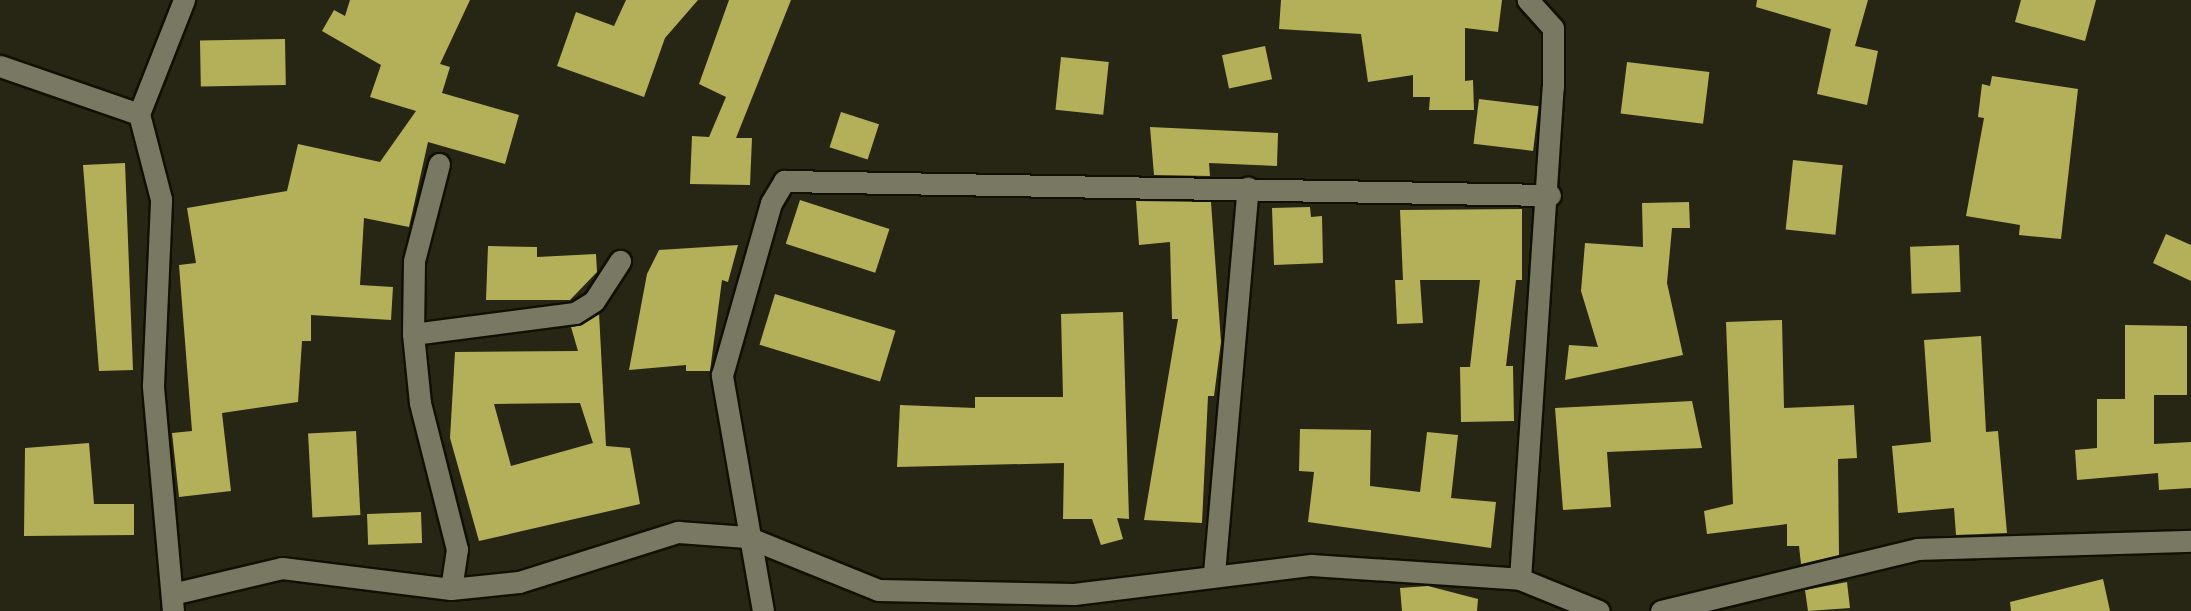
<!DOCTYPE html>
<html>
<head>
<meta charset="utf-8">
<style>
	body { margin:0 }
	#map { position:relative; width:2191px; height:611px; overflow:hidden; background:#272615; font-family:"PT Sans",sans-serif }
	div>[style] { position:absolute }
	.building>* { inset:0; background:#b4b05a; transform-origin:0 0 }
	.roads { filter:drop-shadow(2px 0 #100f02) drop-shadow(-2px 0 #100f02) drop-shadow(0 2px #100f02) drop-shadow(0 -2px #100f02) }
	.minor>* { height:21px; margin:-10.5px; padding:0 10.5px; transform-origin:10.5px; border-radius:10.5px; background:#787863 }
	span { translate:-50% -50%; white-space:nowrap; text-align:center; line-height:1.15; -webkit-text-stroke:7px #0f0f08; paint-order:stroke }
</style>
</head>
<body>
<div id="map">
	<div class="building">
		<div style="clip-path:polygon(350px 0,470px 0,440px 64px,450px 67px,442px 93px,519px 115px,505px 164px,428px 142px,409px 227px,364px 218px,360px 285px,393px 287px,391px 320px,311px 315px,311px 341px,302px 341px,298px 402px,222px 413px,231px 491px,179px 497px,172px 433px,192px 431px,179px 265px,196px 263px,187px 208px,287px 191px,298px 144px,380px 162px,416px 111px,370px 97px,381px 65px,322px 31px,334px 10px,345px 16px)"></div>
		<div style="clip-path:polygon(626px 0,698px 0,665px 38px,644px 97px,557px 66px,576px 12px,614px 26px)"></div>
		<div style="clip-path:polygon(729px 0,791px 0,736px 138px,752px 138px,750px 185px,690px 184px,692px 136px,709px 137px,726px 97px,699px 84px)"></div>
		<div style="clip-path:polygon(1281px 0,1502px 0,1498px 32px,1465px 28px,1465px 81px,1473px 80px,1474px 110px,1429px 110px,1430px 97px,1413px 97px,1413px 75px,1368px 82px,1361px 34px,1279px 29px)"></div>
		<div style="clip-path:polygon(1757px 0,1868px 0,1855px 46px,1878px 51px,1867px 105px,1817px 94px,1831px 29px,1756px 7px)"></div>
		<div style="clip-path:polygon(2021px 0,2096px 0,2085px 41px,2015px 22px)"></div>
		<div style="left:285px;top:39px;width:46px;height:85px;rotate:89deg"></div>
		<div style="left:1265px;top:46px;width:34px;height:44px;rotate:78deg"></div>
		<div style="left:1061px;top:57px;width:48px;height:53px;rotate:6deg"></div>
		<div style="left:1627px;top:62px;width:83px;height:52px;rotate:7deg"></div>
		<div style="clip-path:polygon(1992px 76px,2078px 89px,2061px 239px,2019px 235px,2020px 225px,1966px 216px,1984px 118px,1978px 117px,1982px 84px,1990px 86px)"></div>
		<div style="left:1479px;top:99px;width:60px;height:45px;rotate:7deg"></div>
		<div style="left:841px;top:112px;width:40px;height:37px;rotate:18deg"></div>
		<div style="clip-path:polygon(1150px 127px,1278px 133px,1277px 166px,1209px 163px,1210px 176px,1154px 175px)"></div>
		<div style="left:1793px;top:160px;width:50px;height:70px;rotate:6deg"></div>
		<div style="clip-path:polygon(125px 163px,133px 370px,99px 371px,83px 165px)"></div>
		<div style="left:800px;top:200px;width:94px;height:46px;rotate:18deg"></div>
		<div style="clip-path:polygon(1136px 201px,1211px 202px,1221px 342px,1214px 396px,1208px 396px,1202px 523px,1144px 520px,1178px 319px,1172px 319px,1170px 242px,1139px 245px)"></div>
		<div style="clip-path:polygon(1689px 202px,1690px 228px,1672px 228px,1667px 283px,1683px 355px,1565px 380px,1569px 345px,1598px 347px,1581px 291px,1585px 243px,1643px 247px,1642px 203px)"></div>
		<div style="clip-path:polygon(1310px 207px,1311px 217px,1322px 216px,1323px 263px,1274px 265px,1272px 208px)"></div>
		<div style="clip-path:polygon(1522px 209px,1522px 280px,1516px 280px,1506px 366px,1513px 366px,1514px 421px,1461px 422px,1460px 367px,1470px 367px,1480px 280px,1420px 280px,1423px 323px,1397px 324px,1395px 280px,1403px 280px,1400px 210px)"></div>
		<div style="clip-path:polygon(2166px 234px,2191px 245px,2191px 281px,2153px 263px)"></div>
		<div style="clip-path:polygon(738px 245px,728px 282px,722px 280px,710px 371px,686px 371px,686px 365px,629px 370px,647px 274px,659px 250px)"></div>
		<div style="left:1959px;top:245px;width:47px;height:49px;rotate:88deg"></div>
		<div style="clip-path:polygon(488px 246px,537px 247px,537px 257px,596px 254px,597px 272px,570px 300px,486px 300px)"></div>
		<div style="left:775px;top:294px;width:126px;height:53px;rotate:17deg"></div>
		<div style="clip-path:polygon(1123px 312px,1129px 519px,1117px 518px,1123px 539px,1101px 545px,1092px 519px,1063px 519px,1064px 463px,897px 467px,900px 405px,975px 408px,975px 397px,1063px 397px,1061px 314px)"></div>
		<div style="clip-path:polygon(evenodd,599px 313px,606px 446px,630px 448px,640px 504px,479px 541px,450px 438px,455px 352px,578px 351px,571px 327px,599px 313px,580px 403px,593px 443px,511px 466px,494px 404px,580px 403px)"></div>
		<div style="clip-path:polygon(1782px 320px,1784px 408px,1854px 405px,1857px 458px,1838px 459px,1839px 555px,1801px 564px,1799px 546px,1787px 546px,1787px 524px,1707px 534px,1704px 511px,1733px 504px,1726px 322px)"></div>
		<div style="clip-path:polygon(2125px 325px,2187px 326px,2187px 395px,2154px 395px,2154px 444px,2191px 442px,2191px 488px,2159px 490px,2158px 473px,2077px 480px,2075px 450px,2097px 448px,2097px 399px,2125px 399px)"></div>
		<div style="clip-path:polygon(1981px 336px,1986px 432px,1998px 431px,2007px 533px,1956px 535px,1954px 508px,1898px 513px,1892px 446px,1931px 442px,1924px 340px)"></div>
		<div style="clip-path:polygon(1692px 401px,1702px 448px,1607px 452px,1611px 507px,1563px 510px,1555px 408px)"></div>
		<div style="clip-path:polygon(1300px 429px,1371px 430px,1370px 486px,1420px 492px,1427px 432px,1458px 435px,1451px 498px,1496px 502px,1491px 548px,1308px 522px,1314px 472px,1299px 471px)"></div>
		<div style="left:356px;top:431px;width:84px;height:48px;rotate:87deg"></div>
		<div style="clip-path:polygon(89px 443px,94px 504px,134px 504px,134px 535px,24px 536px,25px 448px)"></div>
		<div style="left:421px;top:512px;width:31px;height:54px;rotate:88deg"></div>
		<div style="clip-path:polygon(2103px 579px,2110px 611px,2011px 611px,2010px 602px)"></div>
		<div style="clip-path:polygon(1847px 582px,1850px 608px,1808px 611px,1805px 590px)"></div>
		<div style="clip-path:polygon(1428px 586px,1478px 599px,1477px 611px,1402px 611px,1400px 588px)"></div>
	</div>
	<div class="roads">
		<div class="minor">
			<div style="left:0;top:66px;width:147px;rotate:19.1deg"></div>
			<div style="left:439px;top:164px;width:100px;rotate:104.5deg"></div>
			<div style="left:414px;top:261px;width:73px;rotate:90.8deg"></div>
			<div style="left:413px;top:334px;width:69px;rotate:84.2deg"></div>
			<div style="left:420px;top:403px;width:151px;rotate:75.8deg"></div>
			<div style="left:457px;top:549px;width:40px;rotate:98.5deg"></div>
			<div style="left:413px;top:334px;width:163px;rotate:-7.4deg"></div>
			<div style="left:575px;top:313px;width:22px;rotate:-32deg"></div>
			<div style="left:594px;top:301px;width:48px;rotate:-57deg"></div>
			<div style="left:1214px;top:573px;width:387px;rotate:-85deg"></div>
			<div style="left:1520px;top:579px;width:493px;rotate:-86.2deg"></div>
			<div style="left:1553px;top:87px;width:59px;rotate:-90deg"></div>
			<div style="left:1553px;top:28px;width:38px;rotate:-132deg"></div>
			<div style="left:172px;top:594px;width:113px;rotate:-13.3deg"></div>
			<div style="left:282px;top:568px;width:170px;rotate:7.1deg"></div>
			<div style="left:451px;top:589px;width:68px;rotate:-5.9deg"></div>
			<div style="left:519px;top:582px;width:167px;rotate:-17.5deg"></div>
			<div style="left:678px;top:532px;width:69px;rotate:4.1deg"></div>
			<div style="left:747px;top:537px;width:141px;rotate:22deg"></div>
			<div style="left:878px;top:590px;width:196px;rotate:1.2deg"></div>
			<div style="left:1074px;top:594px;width:239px;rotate:-7deg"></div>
			<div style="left:1311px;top:565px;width:209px;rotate:3.8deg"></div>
			<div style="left:1520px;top:579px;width:85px;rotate:22.1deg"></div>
			<div style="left:173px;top:611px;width:227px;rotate:-95.1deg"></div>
			<div style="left:153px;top:385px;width:186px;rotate:-87.5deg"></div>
			<div style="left:161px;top:199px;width:88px;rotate:-104.5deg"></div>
			<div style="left:139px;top:114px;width:123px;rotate:-68.5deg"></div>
			<div style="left:763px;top:611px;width:240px;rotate:-99.9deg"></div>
			<div style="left:722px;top:375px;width:179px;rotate:-74.1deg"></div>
			<div style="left:771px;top:203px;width:26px;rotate:-59deg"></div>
			<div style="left:784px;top:181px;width:766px;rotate:1.05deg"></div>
			<div style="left:1661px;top:611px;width:264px;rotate:-13.6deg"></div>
			<div style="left:1918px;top:549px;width:273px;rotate:-1.7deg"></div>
		</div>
	</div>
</div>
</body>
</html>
